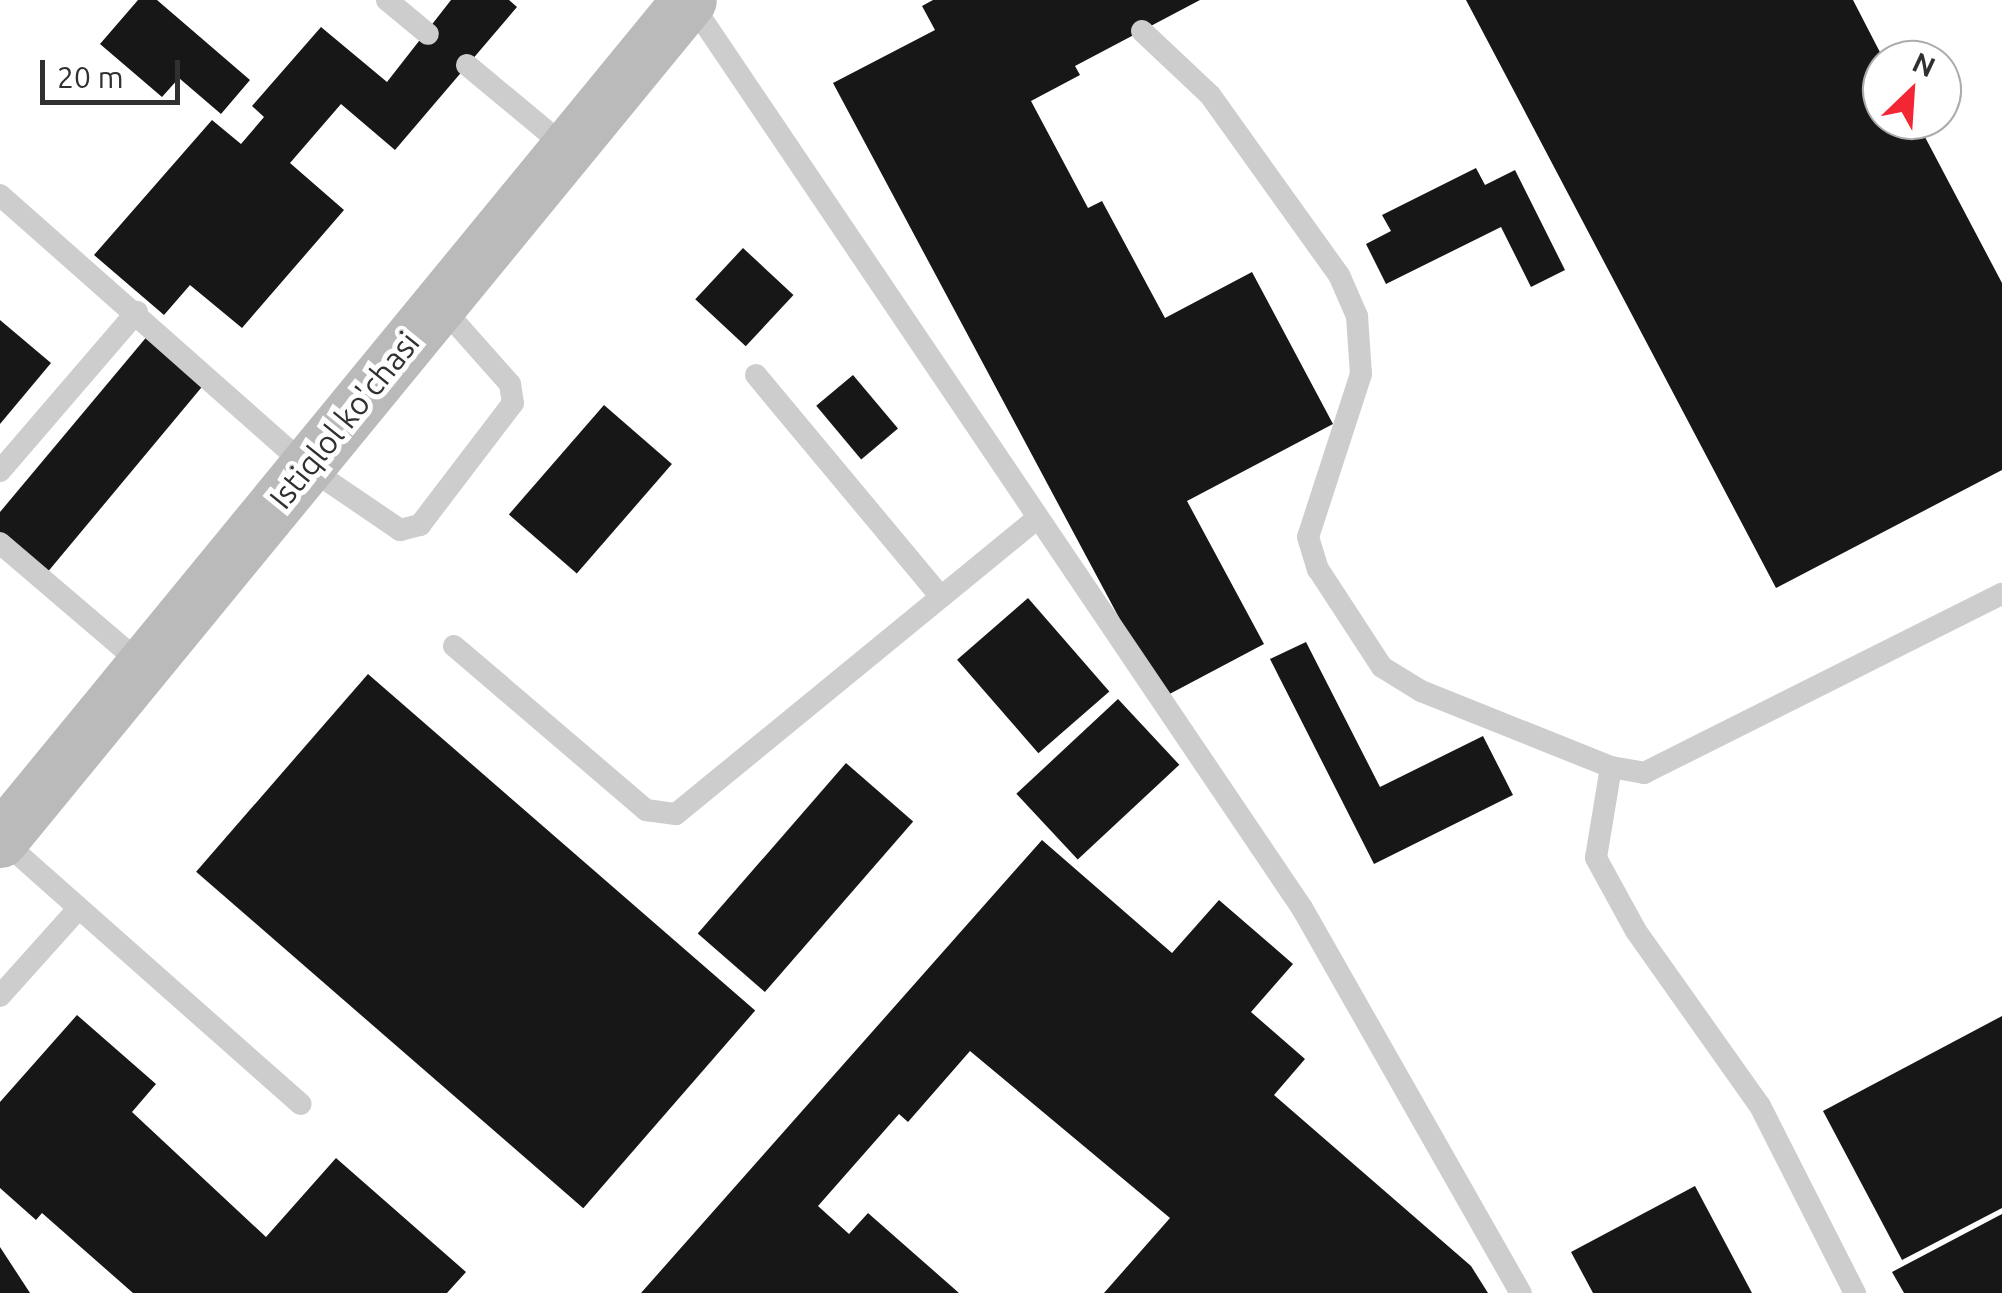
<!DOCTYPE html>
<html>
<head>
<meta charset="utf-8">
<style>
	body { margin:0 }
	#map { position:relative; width:2002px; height:1293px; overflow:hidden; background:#fff; font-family:Ubuntu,sans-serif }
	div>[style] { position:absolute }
	.building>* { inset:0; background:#171717; transform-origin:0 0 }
	.service>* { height:22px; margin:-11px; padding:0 11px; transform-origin:11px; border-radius:11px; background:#cdcdcd }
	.secondary>* { height:55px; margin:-27.5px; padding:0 27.5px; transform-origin:27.5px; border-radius:27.5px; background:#bababa }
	span { translate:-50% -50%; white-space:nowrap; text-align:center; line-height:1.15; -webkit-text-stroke:10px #fff; paint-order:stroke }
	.street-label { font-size:32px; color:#303030 }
	.north { position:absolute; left:1862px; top:40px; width:100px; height:100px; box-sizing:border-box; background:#fff; border:2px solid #acacac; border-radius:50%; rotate:25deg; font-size:28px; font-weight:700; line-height:40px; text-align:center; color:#303030 }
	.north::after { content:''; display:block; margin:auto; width:35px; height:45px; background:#f32633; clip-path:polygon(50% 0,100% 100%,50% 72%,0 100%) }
	.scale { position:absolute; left:40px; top:60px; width:140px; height:45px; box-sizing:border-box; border:5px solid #303030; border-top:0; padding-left:12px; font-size:30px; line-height:35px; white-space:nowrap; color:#303030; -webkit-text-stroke:8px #fff; paint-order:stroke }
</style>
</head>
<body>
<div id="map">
	<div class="building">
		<div style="clip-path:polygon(138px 0,157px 0,250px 80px,221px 114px,179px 78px,162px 97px,100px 44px)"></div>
		<div style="clip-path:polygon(451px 0,509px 0,517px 7px,395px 150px,341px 104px,290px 163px,344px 210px,242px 328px,190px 285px,164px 315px,94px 255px,212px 120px,241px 144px,264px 117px,252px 106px,321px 27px,387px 82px)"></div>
		<div style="clip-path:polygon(933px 0,1200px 0,1075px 66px,1080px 75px,1031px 101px,1088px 208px,1102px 201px,1165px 318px,1252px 272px,1333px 424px,1187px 501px,1264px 644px,1162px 698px,833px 83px,935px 30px,922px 6px)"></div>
		<div style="clip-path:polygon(1466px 0,1853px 0,1884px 60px,1882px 120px,1916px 120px,2002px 283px,2002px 470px,1776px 588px)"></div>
		<div style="clip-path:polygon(1476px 168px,1485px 185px,1515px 170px,1565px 270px,1531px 287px,1501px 227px,1386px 284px,1366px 244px,1391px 231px,1382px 215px)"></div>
		<div style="left:743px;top:248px;width:69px;height:70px;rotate:43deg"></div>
		<div style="clip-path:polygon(0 320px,51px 363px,0 424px)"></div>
		<div style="clip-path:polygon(149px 334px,206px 382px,46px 574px,0 535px,0 512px)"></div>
		<div style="left:853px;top:375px;width:70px;height:48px;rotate:50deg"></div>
		<div style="left:604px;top:405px;width:90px;height:145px;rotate:41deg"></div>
		<div style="left:1028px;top:598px;width:124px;height:94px;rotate:49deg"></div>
		<div style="clip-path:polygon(1306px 642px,1380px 787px,1483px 736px,1513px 795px,1374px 864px,1270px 659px)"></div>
		<div style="left:368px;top:674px;width:513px;height:262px;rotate:41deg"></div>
		<div style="left:1118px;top:699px;width:90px;height:139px;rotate:47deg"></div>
		<div style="left:846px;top:763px;width:89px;height:226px;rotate:41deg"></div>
		<div style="clip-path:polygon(1042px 840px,1172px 953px,1219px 900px,1293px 964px,1251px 1012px,1305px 1059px,1274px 1095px,1471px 1266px,1488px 1293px,1104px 1293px,1170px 1218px,970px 1051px,908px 1122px,899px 1114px,818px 1206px,849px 1234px,868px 1213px,959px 1293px,641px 1293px)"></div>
		<div style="clip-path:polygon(77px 1015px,156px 1084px,132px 1112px,266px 1237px,336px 1158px,466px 1272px,447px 1293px,133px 1293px,42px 1213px,36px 1220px,0 1188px,0 1102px)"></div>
		<div style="clip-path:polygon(2002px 1016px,2002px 1208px,1902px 1260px,1823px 1111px)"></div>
		<div style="clip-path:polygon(1695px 1186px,1752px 1293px,1593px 1293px,1571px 1252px)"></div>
		<div style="clip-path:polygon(2002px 1214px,2002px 1293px,1904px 1293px,1892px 1272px)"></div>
		<div style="clip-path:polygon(0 1247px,30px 1293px,0 1293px)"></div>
	</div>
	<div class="service">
		<div style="left:387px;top:0;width:53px;rotate:39.7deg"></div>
		<div style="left:689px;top:0;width:1096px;rotate:55.98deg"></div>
		<div style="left:1302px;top:908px;width:443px;rotate:60.4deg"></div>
		<div style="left:1142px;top:31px;width:93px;rotate:43.3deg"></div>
		<div style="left:1210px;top:95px;width:221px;rotate:54.4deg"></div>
		<div style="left:1339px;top:275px;width:45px;rotate:66.3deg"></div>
		<div style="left:1357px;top:316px;width:58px;rotate:86.1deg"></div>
		<div style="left:1361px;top:374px;width:171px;rotate:108deg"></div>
		<div style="left:1308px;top:537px;width:34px;rotate:73deg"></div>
		<div style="left:1318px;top:569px;width:117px;rotate:56.9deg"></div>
		<div style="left:1382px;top:667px;width:46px;rotate:31.6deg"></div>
		<div style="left:1421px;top:691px;width:205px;rotate:21.8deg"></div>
		<div style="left:1611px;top:767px;width:34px;rotate:10deg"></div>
		<div style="left:1644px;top:773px;width:400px;rotate:-26.6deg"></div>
		<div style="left:467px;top:65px;width:131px;rotate:39.7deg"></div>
		<div style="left:0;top:195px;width:409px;rotate:41.5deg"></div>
		<div style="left:306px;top:466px;width:114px;rotate:34.2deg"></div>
		<div style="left:400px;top:530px;width:21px;rotate:-14deg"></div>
		<div style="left:420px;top:525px;width:153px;rotate:-52.7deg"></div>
		<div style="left:513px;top:403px;width:19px;rotate:-99deg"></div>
		<div style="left:510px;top:384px;width:107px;rotate:-131.6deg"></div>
		<div style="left:756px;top:375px;width:289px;rotate:50.2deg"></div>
		<div style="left:0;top:471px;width:210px;rotate:-49.3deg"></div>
		<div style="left:0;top:543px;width:188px;rotate:40.5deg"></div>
		<div style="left:454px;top:646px;width:253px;rotate:40.5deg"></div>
		<div style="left:646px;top:810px;width:30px;rotate:8deg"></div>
		<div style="left:676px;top:814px;width:466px;rotate:-39.3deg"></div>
		<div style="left:1611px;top:767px;width:92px;rotate:99.4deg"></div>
		<div style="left:1596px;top:858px;width:83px;rotate:61.3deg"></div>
		<div style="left:1636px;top:931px;width:214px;rotate:54.7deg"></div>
		<div style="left:1760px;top:1106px;width:210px;rotate:63.1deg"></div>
		<div style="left:1px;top:839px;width:400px;rotate:41.5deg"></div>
		<div style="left:0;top:996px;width:118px;rotate:-48.1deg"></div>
	</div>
	<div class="secondary">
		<div style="left:0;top:840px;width:1086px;rotate:-50.64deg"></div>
	</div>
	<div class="street-label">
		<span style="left:344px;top:420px;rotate:-51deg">Istiqlol ko'chasi</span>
	</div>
	<div class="north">N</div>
	<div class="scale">20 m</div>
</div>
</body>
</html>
